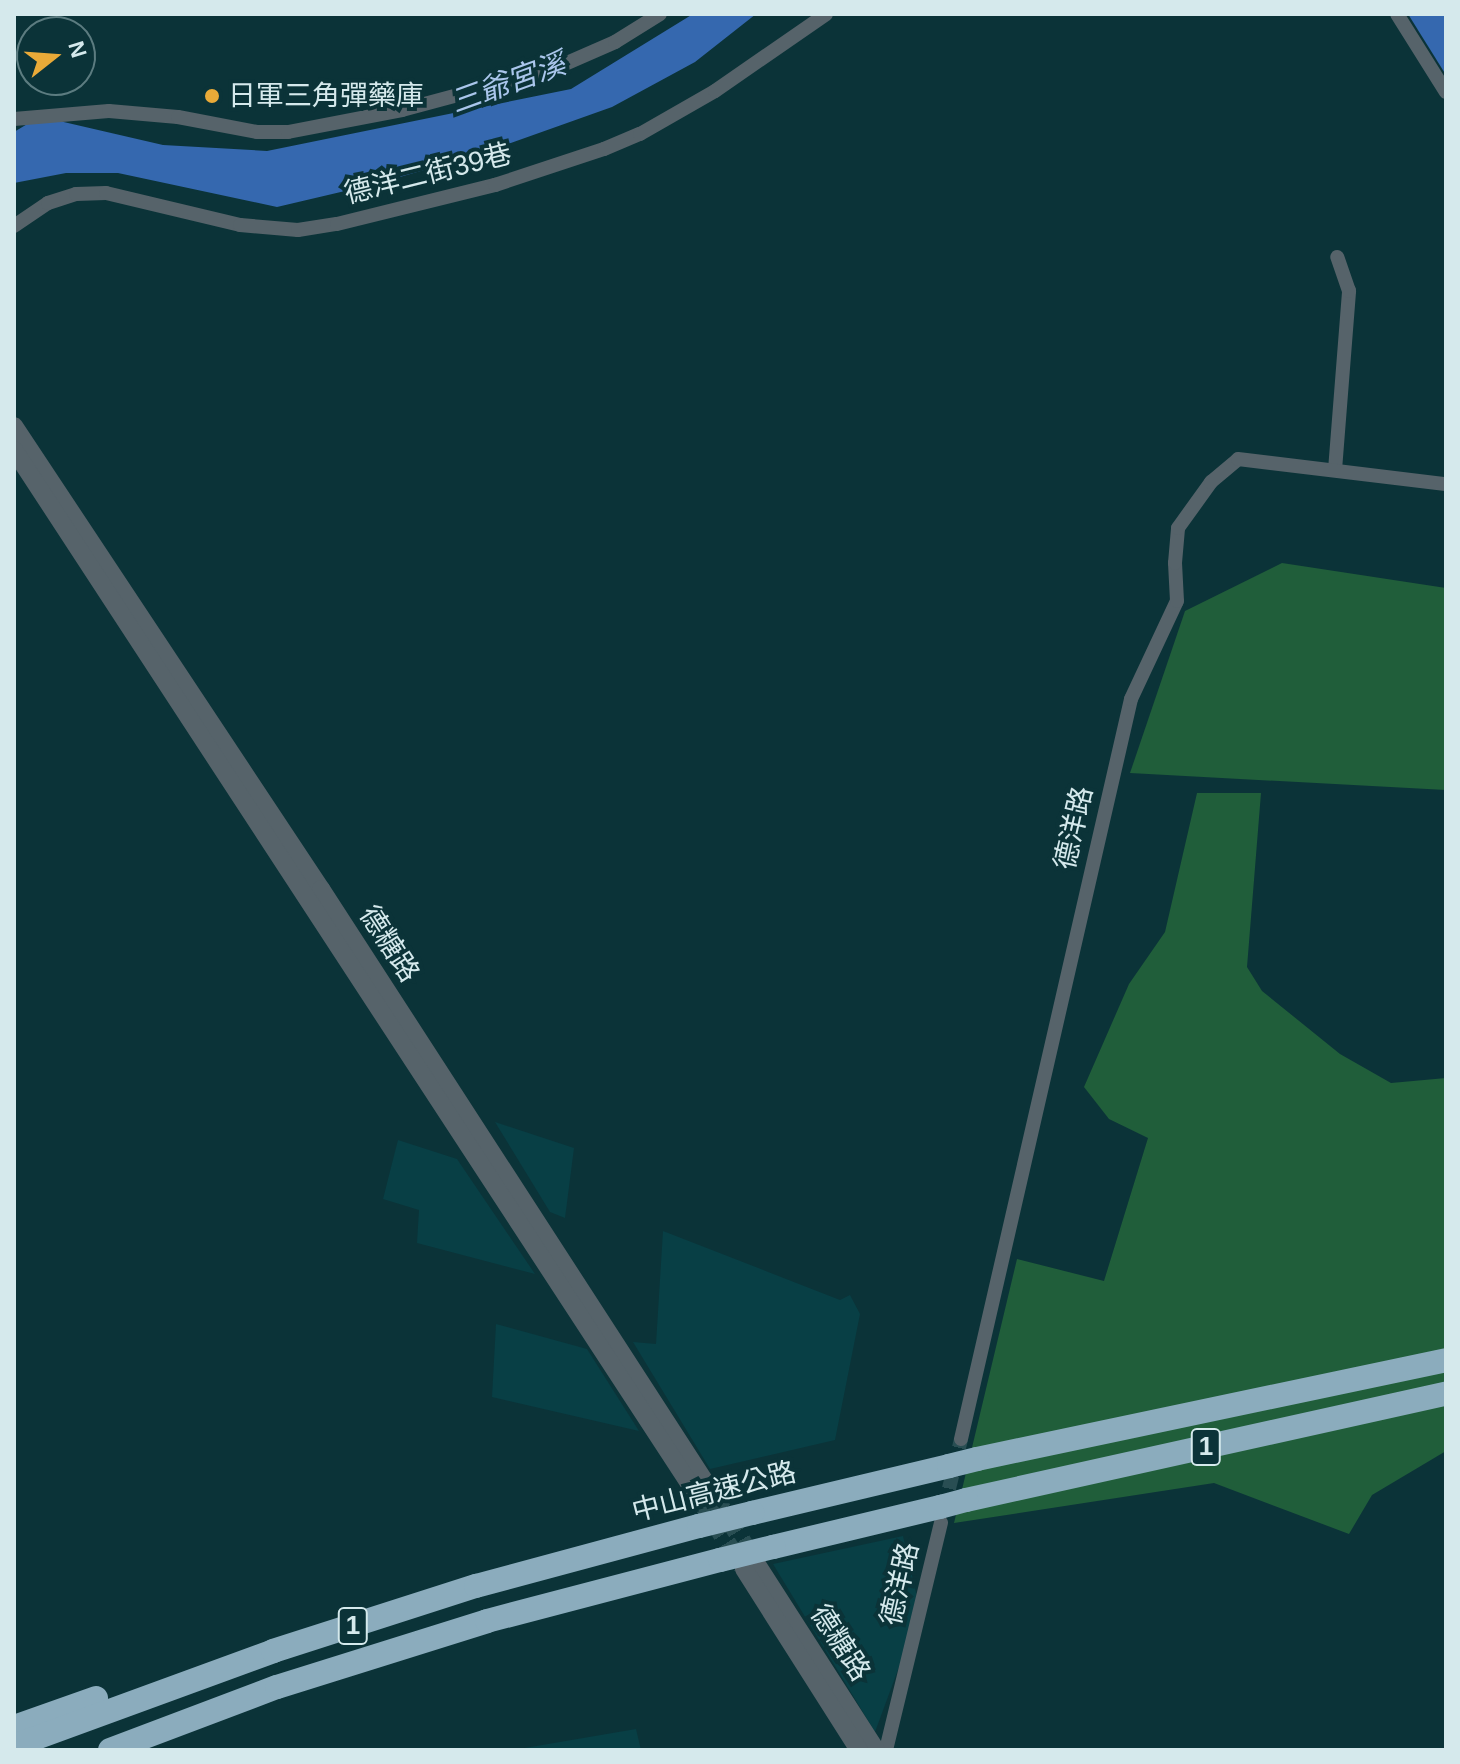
<!DOCTYPE html>
<html>
<head>
<meta charset="utf-8">
<style>
	body { margin:0 }
	#map { position:relative; width:1460px; height:1764px; overflow:hidden; background:#0b3338; font-family:Arial,"Noto Sans TC",sans-serif }
	div>[style] { position:absolute }
	.built>* { inset:0; background:#083f45 }
	.green>* { inset:0; background:#205e3a }
	.water>* { inset:0; background:#3568af }
	.minor-tunnel>* { height:14px; margin-top:-7px; transform-origin:0; background:repeating-linear-gradient(90deg,#294e53 0 14px,transparent 0 21px) }
	.tertiary-tunnel>* { height:18px; margin-top:-9px; transform-origin:0; background:repeating-linear-gradient(90deg,#294e53 0 18px,transparent 0 27px) }
	.minor>* { height:14px; margin:-7px; padding:0 7px; transform-origin:7px; border-radius:7px; background:#56636a }
	.tertiary>* { height:18px; margin:-9px; padding:0 9px; transform-origin:9px; border-radius:9px; background:#56636a }
	.motorway>* { height:24px; margin:-12px; padding:0 12px; transform-origin:12px; border-radius:12px; background:#8bacbd }
	.motorway-bridge>* { height:24px; margin:-12px; padding:0 12px; transform-origin:12px; border-radius:12px; background:#8bacbd }
	.dots>* { width:22px; height:22px; translate:-50% -50%; box-sizing:border-box; border:4px solid #0b3338; border-radius:50% }
	span { translate:-50% -50%; white-space:nowrap; text-align:center; line-height:1.15; -webkit-text-stroke:8px #0b3338; paint-order:stroke }
	.shield-label span { padding:2px 6px; background:#0b3338; border:2px solid; border-radius:6px; -webkit-text-stroke-width:0 }
	.shield-label { font-size:26px; color:#d5e9ec; font-weight:700 }
	.poi-label { font-size:28px; color:#d5e9ec }
	.left { translate:0 -50%; text-align:left }
	.street-label { font-size:28px; color:#d5e9ec }
	.water-label { font-size:30px; color:#aac6ec; font-style:italic }
	.frame { position:absolute; inset:0; border:16px solid #d5e9ec; pointer-events:none }
	.north { position:absolute; left:16px; top:16px; width:80px; height:80px; box-sizing:border-box; background:#0b3338; border:2px solid #5c7c80; border-radius:50%; rotate:73deg; font-size:22px; font-weight:700; line-height:32px; text-align:center; color:#d5e9ec }
	.north::after { content:''; display:block; margin:auto; width:28px; height:36px; background:#e9aa38; clip-path:polygon(50% 0,100% 100%,50% 72%,0 100%) }
</style>
</head>
<body>
<div id="map">
	<div class="built">
		<div style="clip-path:polygon(495px 1122px,574px 1148px,565px 1218px,550px 1212px)"></div>
		<div style="clip-path:polygon(398px 1140px,457px 1159px,535px 1274px,417px 1243px,419px 1210px,383px 1199px)"></div>
		<div style="clip-path:polygon(663px 1231px,840px 1300px,850px 1295px,860px 1314px,835px 1440px,710px 1469px,633px 1342px,656px 1344px)"></div>
		<div style="clip-path:polygon(496px 1324px,587px 1349px,639px 1431px,492px 1397px)"></div>
		<div style="clip-path:polygon(903px 1536px,920px 1610px,875px 1732px,773px 1564px)"></div>
		<div style="clip-path:polygon(636px 1729px,641px 1750px,513px 1750px)"></div>
	</div>
	<div class="green">
		<div style="clip-path:polygon(1282px 563px,1446px 588px,1446px 790px,1130px 773px,1185px 611px)"></div>
		<div style="clip-path:polygon(1197px 793px,1261px 793px,1247px 967px,1262px 991px,1340px 1054px,1391px 1083px,1446px 1078px,1446px 1451px,1372px 1495px,1349px 1534px,1214px 1483px,954px 1523px,1017px 1259px,1104px 1281px,1148px 1138px,1109px 1119px,1084px 1087px,1129px 984px,1165px 932px)"></div>
	</div>
	<div class="water">
		<div style="clip-path:polygon(693px 14px,756px 14px,695px 62px,612px 107px,483px 153px,379px 183px,277px 207px,118px 173px,66px 173px,14px 183px,14px 132px,34px 120px,55px 120px,163px 145px,267px 151px,571px 89px)"></div>
		<div style="clip-path:polygon(1408px 14px,1446px 14px,1446px 75px)"></div>
	</div>
	<div class="minor-tunnel">
		<div style="left:944px;top:1509px;width:72px;rotate:-76.3deg"></div>
	</div>
	<div class="tertiary-tunnel">
		<div style="left:713px;top:1494px;width:78px;rotate:58.2deg"></div>
		<div style="left:698px;top:1497px;width:82px;rotate:57.5deg"></div>
	</div>
	<div class="minor">
		<div style="left:1397px;top:14px;width:92px;rotate:57.9deg"></div>
		<div style="left:14px;top:119px;width:95px;rotate:-4.8deg"></div>
		<div style="left:109px;top:111px;width:69px;rotate:5deg"></div>
		<div style="left:178px;top:117px;width:80px;rotate:10.8deg"></div>
		<div style="left:257px;top:132px;width:31px"></div>
		<div style="left:288px;top:132px;width:116px;rotate:-10.9deg"></div>
		<div style="left:402px;top:110px;width:154px;rotate:-15deg"></div>
		<div style="left:551px;top:70px;width:70px;rotate:-23.6deg"></div>
		<div style="left:615px;top:42px;width:53px;rotate:-31.9deg"></div>
		<div style="left:14px;top:226px;width:41px;rotate:-34.1deg"></div>
		<div style="left:48px;top:203px;width:29px;rotate:-18deg"></div>
		<div style="left:76px;top:194px;width:30px;rotate:-2deg"></div>
		<div style="left:106px;top:193px;width:138px;rotate:13.4deg"></div>
		<div style="left:240px;top:225px;width:58px;rotate:4.9deg"></div>
		<div style="left:298px;top:230px;width:39px;rotate:-9deg"></div>
		<div style="left:337px;top:224px;width:163px;rotate:-13.9deg"></div>
		<div style="left:495px;top:185px;width:115px;rotate:-18.3deg"></div>
		<div style="left:604px;top:149px;width:39px;rotate:-23deg"></div>
		<div style="left:640px;top:134px;width:86px;rotate:-29.8deg"></div>
		<div style="left:715px;top:91px;width:135px;rotate:-34.7deg"></div>
		<div style="left:1335px;top:470px;width:180px;rotate:-85.5deg"></div>
		<div style="left:1349px;top:291px;width:36px;rotate:-109deg"></div>
		<div style="left:961px;top:1439px;width:759px;rotate:-77.06deg"></div>
		<div style="left:1131px;top:699px;width:108px;rotate:-64.9deg"></div>
		<div style="left:1177px;top:601px;width:38px;rotate:-93deg"></div>
		<div style="left:1175px;top:563px;width:35px;rotate:-85deg"></div>
		<div style="left:1178px;top:528px;width:57px;rotate:-54.3deg"></div>
		<div style="left:1211px;top:482px;width:35px;rotate:-40deg"></div>
		<div style="left:1238px;top:459px;width:209px;rotate:6.9deg"></div>
		<div style="left:886px;top:1750px;width:234px;rotate:-76.4deg"></div>
	</div>
	<div class="tertiary">
		<div style="left:14px;top:426px;width:556px;rotate:56.45deg"></div>
		<div style="left:321px;top:889px;width:721px;rotate:57.06deg"></div>
		<div style="left:14px;top:450px;width:1251px;rotate:56.84deg"></div>
		<div style="left:758px;top:1566px;width:219px;rotate:57.3deg"></div>
		<div style="left:744px;top:1569px;width:214px;rotate:57.6deg"></div>
	</div>
	<div class="motorway">
		<div style="left:977px;top:1459px;width:479px;rotate:-11.9deg"></div>
		<div style="left:966px;top:1500px;width:492px;rotate:-12.5deg"></div>
		<div style="left:752px;top:1513px;width:203px;rotate:-13.4deg"></div>
		<div style="left:773px;top:1547px;width:172px;rotate:-13.5deg"></div>
		<div style="left:14px;top:1727px;width:87px;rotate:-19.5deg"></div>
		<div style="left:14px;top:1746px;width:276px;rotate:-20.1deg"></div>
		<div style="left:273px;top:1651px;width:213px;rotate:-17.8deg"></div>
		<div style="left:476px;top:1586px;width:231px;rotate:-15.1deg"></div>
		<div style="left:110px;top:1750px;width:178px;rotate:-20.7deg"></div>
		<div style="left:277px;top:1687px;width:220px;rotate:-17.4deg"></div>
		<div style="left:487px;top:1621px;width:241px;rotate:-14.7deg"></div>
	</div>
	<div class="motorway-bridge">
		<div style="left:949px;top:1466px;width:29px;rotate:-14deg"></div>
		<div style="left:940px;top:1507px;width:27px;rotate:-15deg"></div>
		<div style="left:699px;top:1526px;width:55px;rotate:-13.8deg"></div>
		<div style="left:720px;top:1560px;width:55px;rotate:-13.8deg"></div>
	</div>
	<div class="dots">
		<div style="left:212px;top:96px;background:#e9aa38"></div>
	</div>
	<div class="shield-label">
		<span style="left:1206px;top:1447px">1</span>
		<span style="left:353px;top:1626px">1</span>
	</div>
	<div class="poi-label">
		<span class="left" style="left:228px;top:96px">日軍三角彈藥庫</span>
	</div>
	<div class="street-label">
		<span style="left:428px;top:174px;rotate:-14deg">德洋二街39巷</span>
		<span style="left:1074px;top:828px;rotate:-77deg">德洋路</span>
		<span style="left:389px;top:944px;rotate:57deg">德糖路</span>
		<span style="left:714px;top:1492px;rotate:-14deg">中山高速公路</span>
		<span style="left:900px;top:1584px;rotate:-77deg">德洋路</span>
		<span style="left:840px;top:1643px;rotate:57deg">德糖路</span>
	</div>
	<div class="water-label">
		<span style="left:508px;top:83px;rotate:-20deg">三爺宮溪</span>
	</div>
	<div class="frame"></div>
	<div class="north">N</div>
</div>
</body>
</html>
